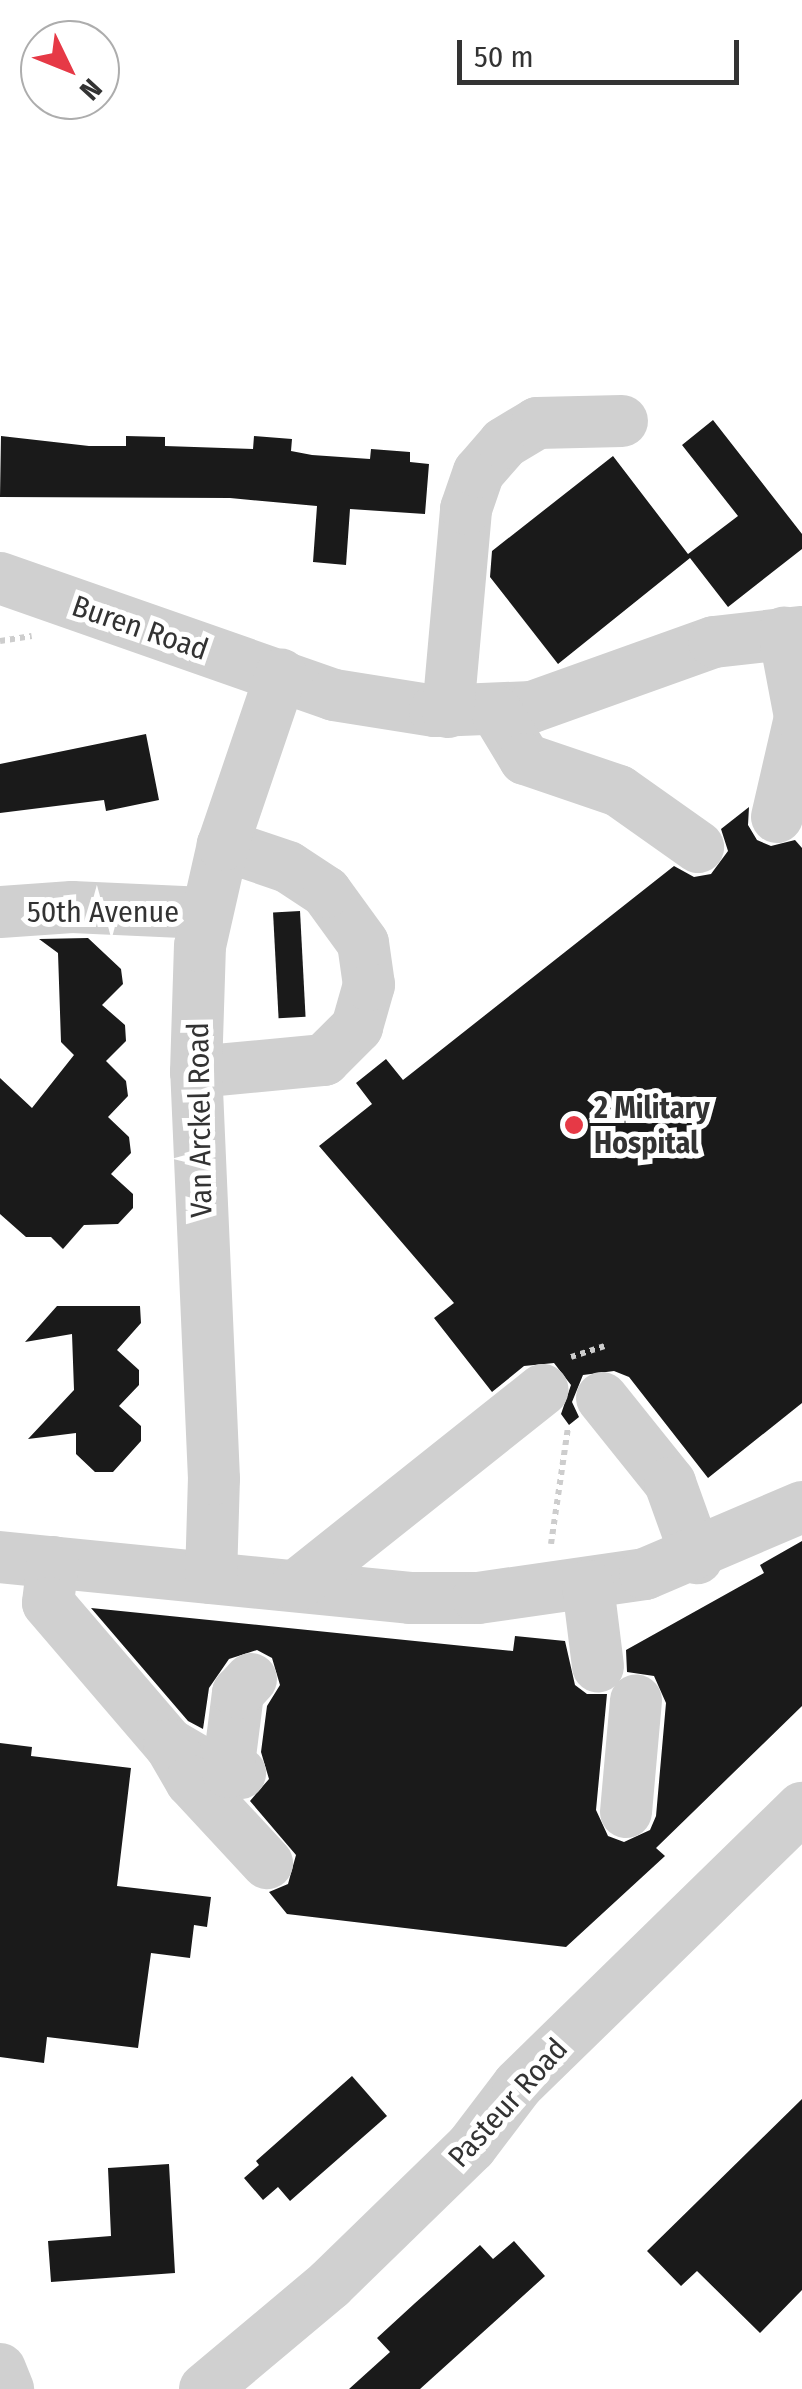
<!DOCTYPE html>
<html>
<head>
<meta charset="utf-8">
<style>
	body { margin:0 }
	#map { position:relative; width:802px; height:2389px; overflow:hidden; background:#fff; font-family:"Fira Sans Condensed",sans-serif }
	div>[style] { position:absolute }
	.building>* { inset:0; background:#1a1a1a; transform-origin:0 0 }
	.path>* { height:6px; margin-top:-3px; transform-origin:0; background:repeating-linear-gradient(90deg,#cdcdcd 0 5px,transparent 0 10px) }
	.minor>* { height:52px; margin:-26px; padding:0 26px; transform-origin:26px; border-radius:26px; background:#d0d0d0 }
	.dots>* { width:28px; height:28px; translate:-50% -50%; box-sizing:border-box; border:5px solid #fff; border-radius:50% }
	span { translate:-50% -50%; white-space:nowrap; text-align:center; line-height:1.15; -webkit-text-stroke:10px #fff; paint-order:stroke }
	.street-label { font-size:30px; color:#333 }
	.poi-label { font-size:30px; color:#333; font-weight:700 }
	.left { translate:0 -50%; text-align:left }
	.north { position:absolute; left:20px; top:20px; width:100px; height:100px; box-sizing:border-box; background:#fff; border:2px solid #adadad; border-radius:50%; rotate:133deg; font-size:28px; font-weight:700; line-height:40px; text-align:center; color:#333 }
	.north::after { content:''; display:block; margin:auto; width:35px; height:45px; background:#e63946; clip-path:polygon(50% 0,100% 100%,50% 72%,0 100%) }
	.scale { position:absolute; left:457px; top:40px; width:282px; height:45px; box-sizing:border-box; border:5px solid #333; border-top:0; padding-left:12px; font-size:30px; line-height:35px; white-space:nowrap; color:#333; -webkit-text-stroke:8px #fff; paint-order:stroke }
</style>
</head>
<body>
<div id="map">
	<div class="building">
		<div style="clip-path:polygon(713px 420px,802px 534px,802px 549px,728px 607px,690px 558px,558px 664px,490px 577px,492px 551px,613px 456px,688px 554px,738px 516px,682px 445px)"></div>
		<div style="clip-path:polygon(1px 436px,89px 446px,126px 446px,126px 436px,165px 437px,165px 446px,253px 449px,254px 436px,292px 439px,291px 451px,312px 455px,370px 459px,371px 449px,410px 452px,410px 462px,429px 464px,425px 514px,350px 509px,346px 565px,313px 562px,317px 506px,230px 498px,0 497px)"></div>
		<div style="clip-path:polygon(146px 734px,159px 800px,106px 811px,104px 800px,0 813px,0 764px)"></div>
		<div style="clip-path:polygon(749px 807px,748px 825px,757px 840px,771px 846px,795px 840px,802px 848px,802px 1403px,708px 1478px,629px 1377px,614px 1371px,583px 1375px,572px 1402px,579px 1417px,569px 1425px,561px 1414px,571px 1385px,554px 1363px,524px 1366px,492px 1392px,434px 1318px,454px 1303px,319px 1146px,372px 1104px,356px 1083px,386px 1059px,403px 1080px,674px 866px,694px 877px,711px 874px,728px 851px,721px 829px)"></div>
		<div style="left:300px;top:911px;width:106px;height:27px;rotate:87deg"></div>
		<div style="clip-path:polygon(88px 938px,121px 969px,123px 984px,102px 1005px,125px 1025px,126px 1041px,106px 1061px,126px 1081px,128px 1096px,108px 1117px,129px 1137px,131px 1153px,111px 1174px,133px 1194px,133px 1208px,118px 1224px,84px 1225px,63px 1249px,51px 1237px,26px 1237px,0 1214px,0 1078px,32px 1108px,74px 1055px,61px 1042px,58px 953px,39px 939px)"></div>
		<div style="clip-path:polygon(57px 1306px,140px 1306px,141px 1323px,117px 1350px,139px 1370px,139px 1385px,119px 1406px,141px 1426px,141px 1441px,113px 1472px,95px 1472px,76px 1454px,76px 1433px,28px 1439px,74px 1390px,72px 1334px,25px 1342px)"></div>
		<div style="clip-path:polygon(802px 1541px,802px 1706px,656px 1848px,665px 1856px,566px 1947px,287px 1914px,269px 1892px,288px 1884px,296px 1855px,250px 1801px,269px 1779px,261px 1752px,267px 1706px,280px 1685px,272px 1658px,257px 1650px,229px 1659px,209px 1688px,203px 1729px,188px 1721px,91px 1608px,513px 1651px,515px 1636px,565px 1641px,575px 1685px,587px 1694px,607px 1694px,596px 1810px,608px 1836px,624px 1842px,650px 1830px,656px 1816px,666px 1703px,654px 1676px,627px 1672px,626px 1650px,764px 1573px,760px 1565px)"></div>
		<div style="clip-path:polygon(0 1743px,32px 1747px,31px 1756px,131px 1768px,117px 1886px,211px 1897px,207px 1927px,194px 1925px,190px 1958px,151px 1953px,138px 2048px,47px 2037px,44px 2063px,0 2057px)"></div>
		<div style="clip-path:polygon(352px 2076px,387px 2116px,290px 2201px,278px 2187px,263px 2200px,244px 2178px,259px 2165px,256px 2161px)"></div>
		<div style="clip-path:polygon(802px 2099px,802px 2290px,760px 2333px,697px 2271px,681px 2286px,647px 2251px)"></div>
		<div style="clip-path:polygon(169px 2164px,175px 2273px,51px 2282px,48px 2241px,111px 2236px,108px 2168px)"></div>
		<div style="clip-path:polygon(514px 2241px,545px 2276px,420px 2389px,349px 2389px,390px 2352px,377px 2338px,414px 2304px,480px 2245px,493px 2259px)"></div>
	</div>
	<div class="path">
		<div style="left:0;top:641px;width:32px;rotate:-9deg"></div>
		<div style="left:571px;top:1357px;width:35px;rotate:-18deg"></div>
		<div style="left:551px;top:1544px;width:117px;rotate:-81.7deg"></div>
	</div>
	<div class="minor">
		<div style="left:0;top:578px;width:354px;rotate:19.3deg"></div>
		<div style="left:334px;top:695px;width:102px;rotate:9deg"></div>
		<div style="left:435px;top:711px;width:97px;rotate:-2.4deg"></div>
		<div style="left:532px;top:707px;width:193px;rotate:-19.7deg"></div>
		<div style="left:714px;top:642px;width:89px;rotate:-6.5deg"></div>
		<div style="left:496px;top:711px;width:56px;rotate:58.9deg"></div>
		<div style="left:525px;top:759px;width:99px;rotate:18.8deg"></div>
		<div style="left:619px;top:791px;width:97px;rotate:35.3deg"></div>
		<div style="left:448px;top:712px;width:204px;rotate:-84.9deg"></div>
		<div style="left:466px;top:509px;width:39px;rotate:-71deg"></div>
		<div style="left:479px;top:472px;width:38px;rotate:-49deg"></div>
		<div style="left:504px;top:443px;width:39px;rotate:-31deg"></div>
		<div style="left:537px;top:423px;width:85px;rotate:-1.3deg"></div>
		<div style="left:777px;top:817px;width:103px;rotate:-77deg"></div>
		<div style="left:800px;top:717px;width:86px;rotate:-100.7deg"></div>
		<div style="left:0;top:912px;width:72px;rotate:-4deg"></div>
		<div style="left:72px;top:907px;width:133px;rotate:2.6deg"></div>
		<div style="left:196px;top:1072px;width:129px;rotate:-5.4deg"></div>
		<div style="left:324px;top:1060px;width:47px;rotate:-45deg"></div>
		<div style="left:357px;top:1027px;width:44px;rotate:-74.1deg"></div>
		<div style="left:369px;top:985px;width:42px;rotate:-98.1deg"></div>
		<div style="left:363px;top:943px;width:63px;rotate:-126deg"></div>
		<div style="left:326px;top:892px;width:45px;rotate:-146.7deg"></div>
		<div style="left:288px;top:867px;width:69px;rotate:-161.3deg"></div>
		<div style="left:602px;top:1398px;width:109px;rotate:51.3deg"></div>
		<div style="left:670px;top:1483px;width:80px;rotate:70.2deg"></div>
		<div style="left:0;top:1557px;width:412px;rotate:5.7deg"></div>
		<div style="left:410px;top:1598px;width:68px"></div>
		<div style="left:478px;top:1598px;width:169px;rotate:-8.2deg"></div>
		<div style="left:645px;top:1574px;width:171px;rotate:-23.1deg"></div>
		<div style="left:53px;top:1562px;width:41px;rotate:97deg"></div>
		<div style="left:48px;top:1603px;width:186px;rotate:49.4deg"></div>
		<div style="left:169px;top:1744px;width:42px;rotate:30.3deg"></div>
		<div style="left:205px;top:1765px;width:36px;rotate:13deg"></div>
		<div style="left:211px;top:1578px;width:99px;rotate:-88.3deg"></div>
		<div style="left:214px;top:1479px;width:407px;rotate:-92.5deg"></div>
		<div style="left:196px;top:1072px;width:126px;rotate:-88.2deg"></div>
		<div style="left:200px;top:946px;width:104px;rotate:-77.2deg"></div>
		<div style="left:223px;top:845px;width:180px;rotate:-71.2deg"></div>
		<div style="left:296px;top:1586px;width:315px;rotate:-38.5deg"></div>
		<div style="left:588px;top:1586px;width:81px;rotate:82.9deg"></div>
		<div style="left:170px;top:1745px;width:42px;rotate:59.7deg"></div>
		<div style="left:191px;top:1781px;width:112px;rotate:47.2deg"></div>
		<div style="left:228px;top:1772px;width:80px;rotate:-82.8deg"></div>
		<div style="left:238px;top:1693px;width:19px;rotate:-47deg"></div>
		<div style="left:626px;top:1812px;width:112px;rotate:-84.9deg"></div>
		<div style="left:0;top:2369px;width:22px;rotate:68deg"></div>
		<div style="left:205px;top:2389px;width:163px;rotate:-40deg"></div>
		<div style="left:330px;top:2284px;width:197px;rotate:-44.2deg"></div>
		<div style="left:471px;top:2147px;width:78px;rotate:-52.8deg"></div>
		<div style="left:518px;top:2085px;width:397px;rotate:-44.3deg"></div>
	</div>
	<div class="dots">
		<div style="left:574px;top:1125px;background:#e63946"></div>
	</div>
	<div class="street-label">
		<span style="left:140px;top:628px;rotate:19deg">Buren Road</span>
		<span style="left:103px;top:912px">50th Avenue</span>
		<span style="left:200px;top:1120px;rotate:-91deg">Van Arckel Road</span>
		<span style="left:508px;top:2103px;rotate:-48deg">Pasteur Road</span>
	</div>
	<div class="poi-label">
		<span class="left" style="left:594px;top:1125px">2 Military<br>Hospital</span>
	</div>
	<div class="north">N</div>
	<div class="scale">50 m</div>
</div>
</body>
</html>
